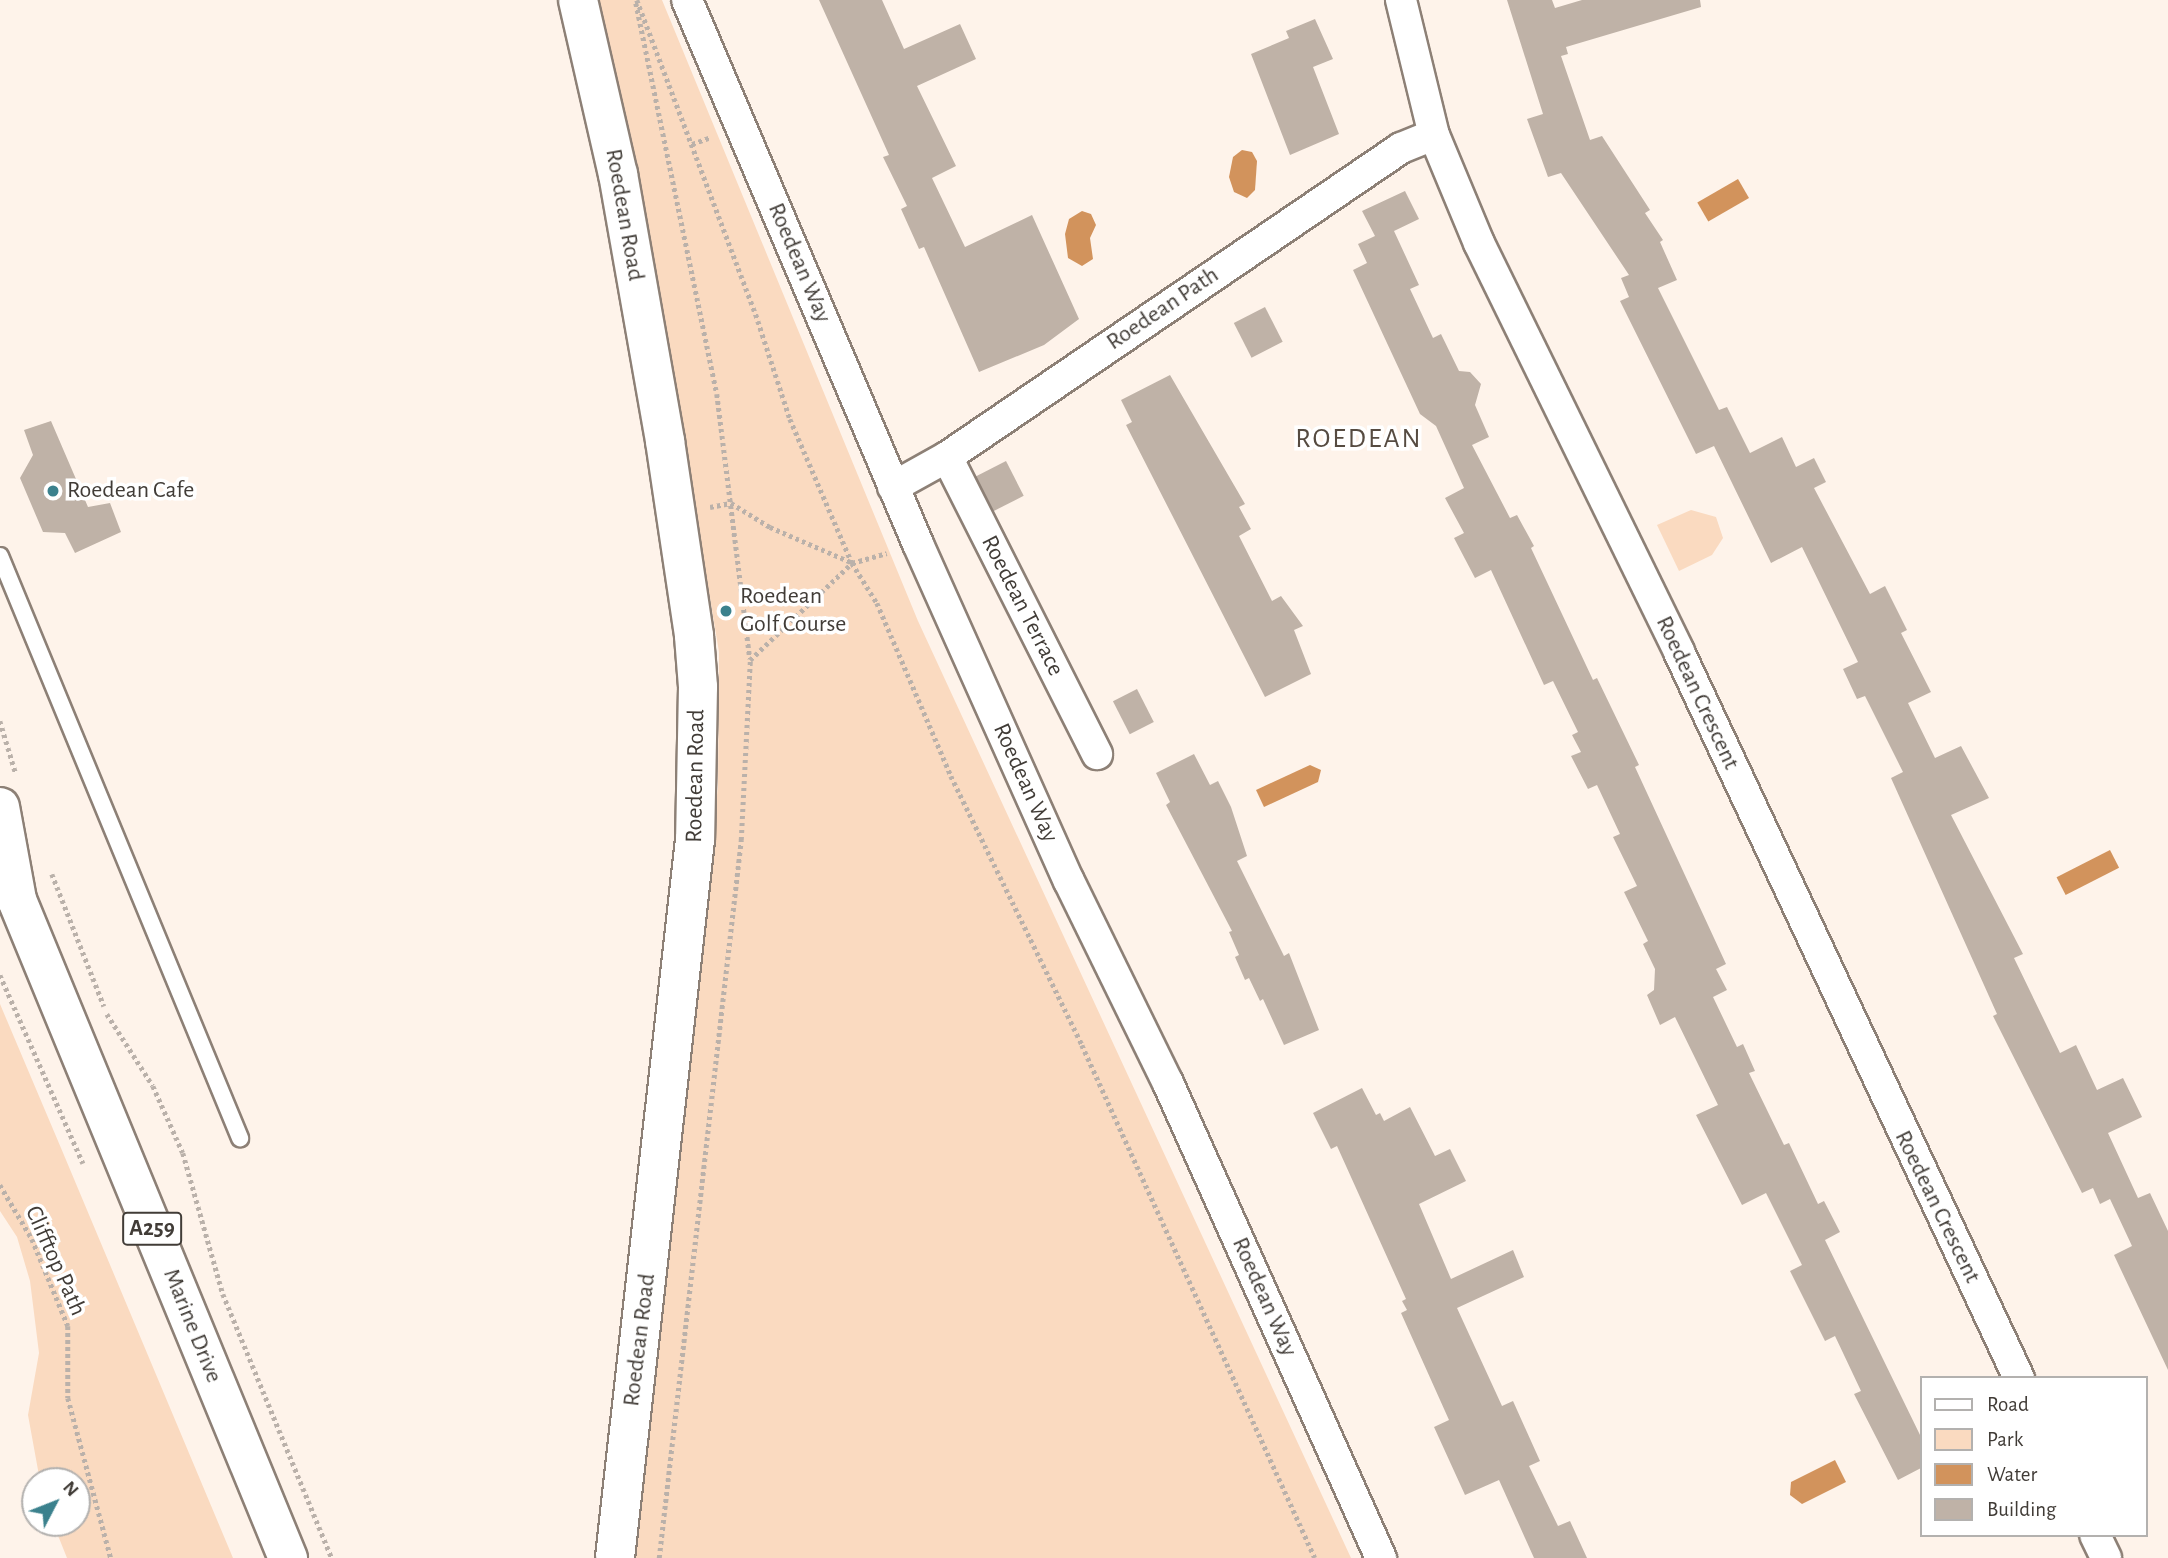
<!DOCTYPE html>
<html>
<head>
<meta charset="utf-8">
<style>
	body { margin:0 }
	#map { position:relative; width:2168px; height:1558px; overflow:hidden; background:#fef3ea; font-family:"Alegreya Sans",sans-serif }
	div>[style] { position:absolute }
	.green>* { inset:0; background:#fadac0 }
	.water>* { inset:0; background:#d2935c; transform-origin:0 0 }
	.building>* { inset:0; background:#bfb2a7; transform-origin:0 0 }
	.path>* { height:4.5px; margin-top:-2.25px; transform-origin:0; background:repeating-linear-gradient(90deg,#bab1aa 0 3.5px,transparent 0 7px) }
	.roads { filter:drop-shadow(2px 0 #8d8076) drop-shadow(-2px 0 #8d8076) drop-shadow(0 2px #8d8076) drop-shadow(0 -2px #8d8076) }
	.lane>* { height:16px; margin:-8px; padding:0 8px; transform-origin:8px; border-radius:8px; background:#fff }
	.street>* { height:30px; margin:-15px; padding:0 15px; transform-origin:15px; border-radius:15px; background:#fff }
	.secondary>* { height:38px; margin:-19px; padding:0 19px; transform-origin:19px; border-radius:19px; background:#fff }
	.primary>* { height:38px; margin:-19px; padding:0 19px; transform-origin:19px; border-radius:19px; background:#fff }
	.dots>* { width:19px; height:19px; translate:-50% -50%; box-sizing:border-box; border:4px solid #fff; border-radius:50% }
	span { translate:-50% -50%; white-space:nowrap; text-align:center; line-height:1.15; -webkit-text-stroke:7px #fff; paint-order:stroke }
	.shield-label span { padding:2px 5px; background:#fff; border:2px solid; border-radius:5px; -webkit-text-stroke-width:0 }
	.shield-label { font-size:23px; color:#413c37; font-weight:700 }
	.street-label { font-size:24px; color:#413c37 }
	.poi-label { font-size:24px; color:#413c37 }
	.left { translate:0 -50%; text-align:left }
	.quarter-label { font-size:28px; color:#564b41; letter-spacing:2px }
	.legend { position:absolute; left:1920px; top:1376px; width:228px; height:161px; box-sizing:border-box; background:#fff; border:2px solid #b3b1af; margin:0; padding:9px 12px; list-style:none; font-size:21px; color:#413c37 }
	.legend li { display:flex; align-items:center; gap:14px; height:35px }
	.legend b { width:35px; border:2px solid #b3b1af }
	.north { position:absolute; left:21px; top:1467px; width:70px; height:70px; box-sizing:border-box; background:#fff; border:2px solid #b3b1af; border-radius:50%; rotate:48deg; font-size:19px; font-weight:700; line-height:28px; text-align:center; color:#413c37 }
	.north::after { content:''; display:block; margin:auto; width:24px; height:32px; background:#3b818d; clip-path:polygon(50% 0,100% 100%,50% 72%,0 100%) }
</style>
</head>
<body>
<div id="map">
	<div class="green">
		<div style="clip-path:polygon(596px 0,662px 0,918px 621px,1351px 1558px,632px 1558px,718px 786px,719px 652px,675px 389px)"></div>
		<div style="clip-path:polygon(1691px 510px,1716px 517px,1723px 538px,1712px 555px,1679px 571px,1657px 525px)"></div>
		<div style="clip-path:polygon(0 1004px,61px 1148px,233px 1558px,67px 1558px,53px 1523px,77px 1523px,77px 1481px,40px 1481px,28px 1415px,39px 1353px,30px 1281px,17px 1237px,0 1211px)"></div>
	</div>
	<div class="water">
		<div style="clip-path:polygon(1242px 150px,1252px 152px,1257px 161px,1255px 190px,1247px 198px,1234px 192px,1229px 177px,1233px 157px)"></div>
		<div style="left:1738px;top:179px;width:22px;height:47px;rotate:60deg"></div>
		<div style="clip-path:polygon(1082px 211px,1091px 214px,1096px 225px,1090px 238px,1093px 259px,1082px 266px,1068px 258px,1065px 234px,1069px 219px)"></div>
		<div style="clip-path:polygon(1310px 765px,1321px 770px,1318px 782px,1264px 807px,1256px 790px)"></div>
		<div style="left:2110px;top:850px;width:20px;height:60px;rotate:63deg"></div>
		<div style="clip-path:polygon(1835px 1460px,1846px 1482px,1802px 1504px,1790px 1495px,1791px 1482px)"></div>
	</div>
	<div class="building">
		<div style="clip-path:polygon(819px 0,882px 0,904px 49px,960px 24px,976px 59px,917px 86px,956px 166px,932px 178px,965px 247px,1032px 215px,1079px 319px,1044px 345px,979px 372px,924px 247px,919px 249px,901px 209px,907px 206px,883px 157px,889px 155px)"></div>
		<div style="clip-path:polygon(1507px 0,1552px 0,1555px 8px,1582px 0,1700px 0,1701px 7px,1566px 47px,1568px 54px,1561px 56px,1590px 140px,1602px 136px,1650px 210px,1645px 213px,1663px 240px,1660px 242px,1677px 280px,1658px 288px,1719px 410px,1727px 407px,1750px 453px,1782px 437px,1796px 467px,1814px 458px,1826px 482px,1814px 488px,1870px 594px,1885px 586px,1907px 630px,1901px 633px,1931px 692px,1908px 703px,1935px 758px,1961px 746px,1989px 798px,1951px 815px,2023px 954px,2014px 958px,2060px 1053px,2076px 1045px,2097px 1090px,2123px 1078px,2142px 1117px,2108px 1133px,2138px 1198px,2150px 1193px,2168px 1231px,2168px 1370px,2114px 1255px,2132px 1246px,2110px 1199px,2100px 1204px,2093px 1188px,2082px 1193px,1993px 1016px,1997px 1014px,1891px 778px,1903px 772px,1865px 696px,1857px 699px,1843px 669px,1858px 662px,1802px 547px,1771px 563px,1714px 446px,1696px 454px,1620px 301px,1629px 297px,1621px 278px,1629px 275px,1561px 173px,1548px 177px,1527px 119px,1543px 114px)"></div>
		<div style="clip-path:polygon(1315px 19px,1333px 59px,1313px 67px,1339px 134px,1290px 155px,1251px 54px,1289px 38px,1286px 31px)"></div>
		<div style="clip-path:polygon(1405px 191px,1419px 219px,1394px 231px,1419px 285px,1410px 289px,1433px 338px,1441px 334px,1459px 371px,1470px 372px,1481px 384px,1475px 405px,1489px 437px,1472px 445px,1510px 518px,1517px 515px,1534px 546px,1531px 548px,1593px 680px,1597px 678px,1639px 765px,1635px 767px,1726px 964px,1716px 969px,1727px 990px,1713px 997px,1737px 1047px,1743px 1044px,1755px 1071px,1749px 1073px,1784px 1145px,1789px 1143px,1818px 1204px,1824px 1201px,1840px 1232px,1825px 1240px,1921px 1437px,1921px 1468px,1898px 1480px,1854px 1394px,1861px 1391px,1835px 1336px,1825px 1341px,1790px 1271px,1802px 1265px,1766px 1193px,1742px 1205px,1696px 1115px,1718px 1105px,1675px 1017px,1660px 1025px,1647px 995px,1654px 990px,1655px 969px,1643px 944px,1648px 941px,1624px 892px,1637px 886px,1613px 837px,1620px 834px,1597px 785px,1588px 789px,1571px 756px,1581px 752px,1572px 735px,1578px 732px,1553px 681px,1544px 685px,1491px 570px,1475px 578px,1454px 538px,1464px 533px,1445px 498px,1464px 488px,1436px 426px,1420px 414px,1353px 270px,1367px 263px,1358px 244px,1375px 236px,1362px 211px)"></div>
		<div style="left:1265px;top:307px;width:39px;height:35px;rotate:63deg"></div>
		<div style="clip-path:polygon(1170px 375px,1245px 504px,1239px 507px,1251px 529px,1239px 536px,1272px 601px,1281px 596px,1303px 626px,1294px 630px,1311px 674px,1265px 697px,1126px 425px,1132px 422px,1121px 400px)"></div>
		<div style="clip-path:polygon(51px 421px,88px 507px,110px 503px,121px 532px,75px 553px,65px 533px,43px 532px,20px 478px,33px 455px,24px 430px)"></div>
		<div style="left:1006px;top:461px;width:39px;height:34px;rotate:63deg"></div>
		<div style="left:1137px;top:689px;width:37px;height:27px;rotate:63deg"></div>
		<div style="clip-path:polygon(1194px 754px,1210px 785px,1218px 781px,1231px 807px,1247px 856px,1237px 861px,1284px 956px,1289px 953px,1319px 1030px,1284px 1045px,1263px 999px,1260px 1001px,1249px 978px,1245px 980px,1235px 957px,1239px 955px,1229px 932px,1232px 931px,1166px 805px,1170px 802px,1156px 773px)"></div>
		<div style="clip-path:polygon(1362px 1088px,1376px 1115px,1380px 1113px,1384px 1121px,1410px 1107px,1435px 1156px,1450px 1149px,1466px 1181px,1419px 1204px,1451px 1279px,1513px 1250px,1524px 1277px,1457px 1308px,1502px 1406px,1513px 1401px,1540px 1461px,1529px 1466px,1558px 1526px,1570px 1521px,1587px 1558px,1534px 1558px,1499px 1480px,1465px 1495px,1434px 1427px,1449px 1420px,1401px 1313px,1407px 1310px,1402px 1301px,1406px 1299px,1337px 1146px,1331px 1149px,1313px 1113px)"></div>
	</div>
	<div class="path">
		<div style="left:637px;top:0;width:343px;rotate:69.3deg"></div>
		<div style="left:758px;top:321px;width:103px;rotate:71.9deg"></div>
		<div style="left:790px;top:419px;width:157px;rotate:66.7deg"></div>
		<div style="left:852px;top:563px;width:47px;rotate:58deg"></div>
		<div style="left:877px;top:603px;width:188px;rotate:66.8deg"></div>
		<div style="left:951px;top:776px;width:299px;rotate:64deg"></div>
		<div style="left:1082px;top:1045px;width:563px;rotate:65.57deg"></div>
		<div style="left:636px;top:3px;width:399px;rotate:78.3deg"></div>
		<div style="left:717px;top:394px;width:267px;rotate:82.9deg"></div>
		<div style="left:692px;top:144px;width:20px;rotate:-20deg"></div>
		<div style="left:710px;top:507px;width:21px;rotate:-11deg"></div>
		<div style="left:731px;top:503px;width:46px;rotate:31.6deg"></div>
		<div style="left:770px;top:527px;width:88px;rotate:23.4deg"></div>
		<div style="left:0;top:721px;width:55px;rotate:73.2deg"></div>
		<div style="left:52px;top:874px;width:142px;rotate:68.5deg"></div>
		<div style="left:0;top:975px;width:206px;rotate:66.2deg"></div>
		<div style="left:107px;top:1014px;width:85px;rotate:57.4deg"></div>
		<div style="left:153px;top:1086px;width:73px;rotate:65.9deg"></div>
		<div style="left:183px;top:1153px;width:147px;rotate:74.2deg"></div>
		<div style="left:223px;top:1294px;width:286px;rotate:67.6deg"></div>
		<div style="left:0;top:1185px;width:63px;rotate:59.3deg"></div>
		<div style="left:32px;top:1239px;width:94px;rotate:67.5deg"></div>
		<div style="left:68px;top:1326px;width:72px;rotate:90deg"></div>
		<div style="left:68px;top:1398px;width:166px;rotate:75deg"></div>
		<div style="left:659px;top:1558px;width:723px;rotate:-83.48deg"></div>
		<div style="left:741px;top:840px;width:180px;rotate:-87.1deg"></div>
		<div style="left:750px;top:660px;width:141px;rotate:-43.6deg"></div>
		<div style="left:852px;top:563px;width:36px;rotate:-16deg"></div>
	</div>
	<div class="roads">
		<div class="lane">
			<div style="left:0;top:556px;width:630px;rotate:67.59deg"></div>
		</div>
		<div class="street">
			<div style="left:687px;top:0;width:591px;rotate:66.99deg"></div>
			<div style="left:918px;top:544px;width:369px;rotate:65.9deg"></div>
			<div style="left:1069px;top:881px;width:225px;rotate:63.9deg"></div>
			<div style="left:1168px;top:1083px;width:521px;rotate:65.85deg"></div>
			<div style="left:1401px;top:0;width:139px;rotate:76.3deg"></div>
			<div style="left:1434px;top:135px;width:117px;rotate:67.4deg"></div>
			<div style="left:1479px;top:243px;width:455px;rotate:63.9deg"></div>
			<div style="left:1679px;top:652px;width:802px;rotate:64.91deg"></div>
			<div style="left:947px;top:457px;width:333px;rotate:63.2deg"></div>
			<div style="left:893px;top:487px;width:62px;rotate:-29.1deg"></div>
			<div style="left:947px;top:457px;width:549px;rotate:-34.24deg"></div>
			<div style="left:1401px;top:148px;width:35px;rotate:-22deg"></div>
			<div style="left:2095px;top:1535px;width:25px;rotate:64deg"></div>
		</div>
		<div class="secondary">
			<div style="left:578px;top:0;width:179px;rotate:77.1deg"></div>
			<div style="left:618px;top:174px;width:271px;rotate:80deg"></div>
			<div style="left:665px;top:441px;width:197px;rotate:81.5deg"></div>
			<div style="left:694px;top:636px;width:51px;rotate:85.5deg"></div>
			<div style="left:698px;top:687px;width:153px;rotate:91.1deg"></div>
			<div style="left:695px;top:840px;width:722px;rotate:96.36deg"></div>
		</div>
		<div class="primary">
			<div style="left:0;top:807px;width:95px;rotate:79.6deg"></div>
			<div style="left:17px;top:900px;width:712px;rotate:67.62deg"></div>
		</div>
	</div>
	<div class="dots">
		<div style="left:53px;top:491px;background:#3b818d"></div>
		<div style="left:726px;top:611px;background:#3b818d"></div>
	</div>
	<div class="shield-label">
		<span style="left:152px;top:1229px">A259</span>
	</div>
	<div class="street-label">
		<span style="left:624px;top:215px;rotate:80deg">Roedean Road</span>
		<span style="left:799px;top:263px;rotate:67deg">Roedean Way</span>
		<span style="left:1163px;top:309px;rotate:-34deg">Roedean Path</span>
		<span style="left:1022px;top:606px;rotate:63deg">Roedean Terrace</span>
		<span style="left:1697px;top:693px;rotate:65deg">Roedean Crescent</span>
		<span style="left:696px;top:776px;rotate:-89deg">Roedean Road</span>
		<span style="left:1025px;top:783px;rotate:66deg">Roedean Way</span>
		<span style="left:1937px;top:1207px;rotate:64deg">Roedean Crescent</span>
		<span style="left:55px;top:1261px;rotate:66deg">Clifftop Path</span>
		<span style="left:1264px;top:1297px;rotate:66deg">Roedean Way</span>
		<span style="left:192px;top:1326px;rotate:68deg">Marine Drive</span>
		<span style="left:640px;top:1340px;rotate:-83deg">Roedean Road</span>
	</div>
	<div class="poi-label">
		<span class="left" style="left:67px;top:491px">Roedean Cafe</span>
		<span class="left" style="left:740px;top:611px">Roedean<br>Golf Course</span>
	</div>
	<div class="quarter-label">
		<span style="left:1359px;top:439px">ROEDEAN</span>
	</div>
	<ul class="legend">
	<li><b style="height:9px;background:#fff"></b>Road</li>
	<li><b style="height:19px;background:#fadac0"></b>Park</li>
	<li><b style="height:19px;background:#d2935c"></b>Water</li>
	<li><b style="height:19px;background:#bfb2a7"></b>Building</li>
	</ul>
	<div class="north">N</div>
</div>
</body>
</html>
